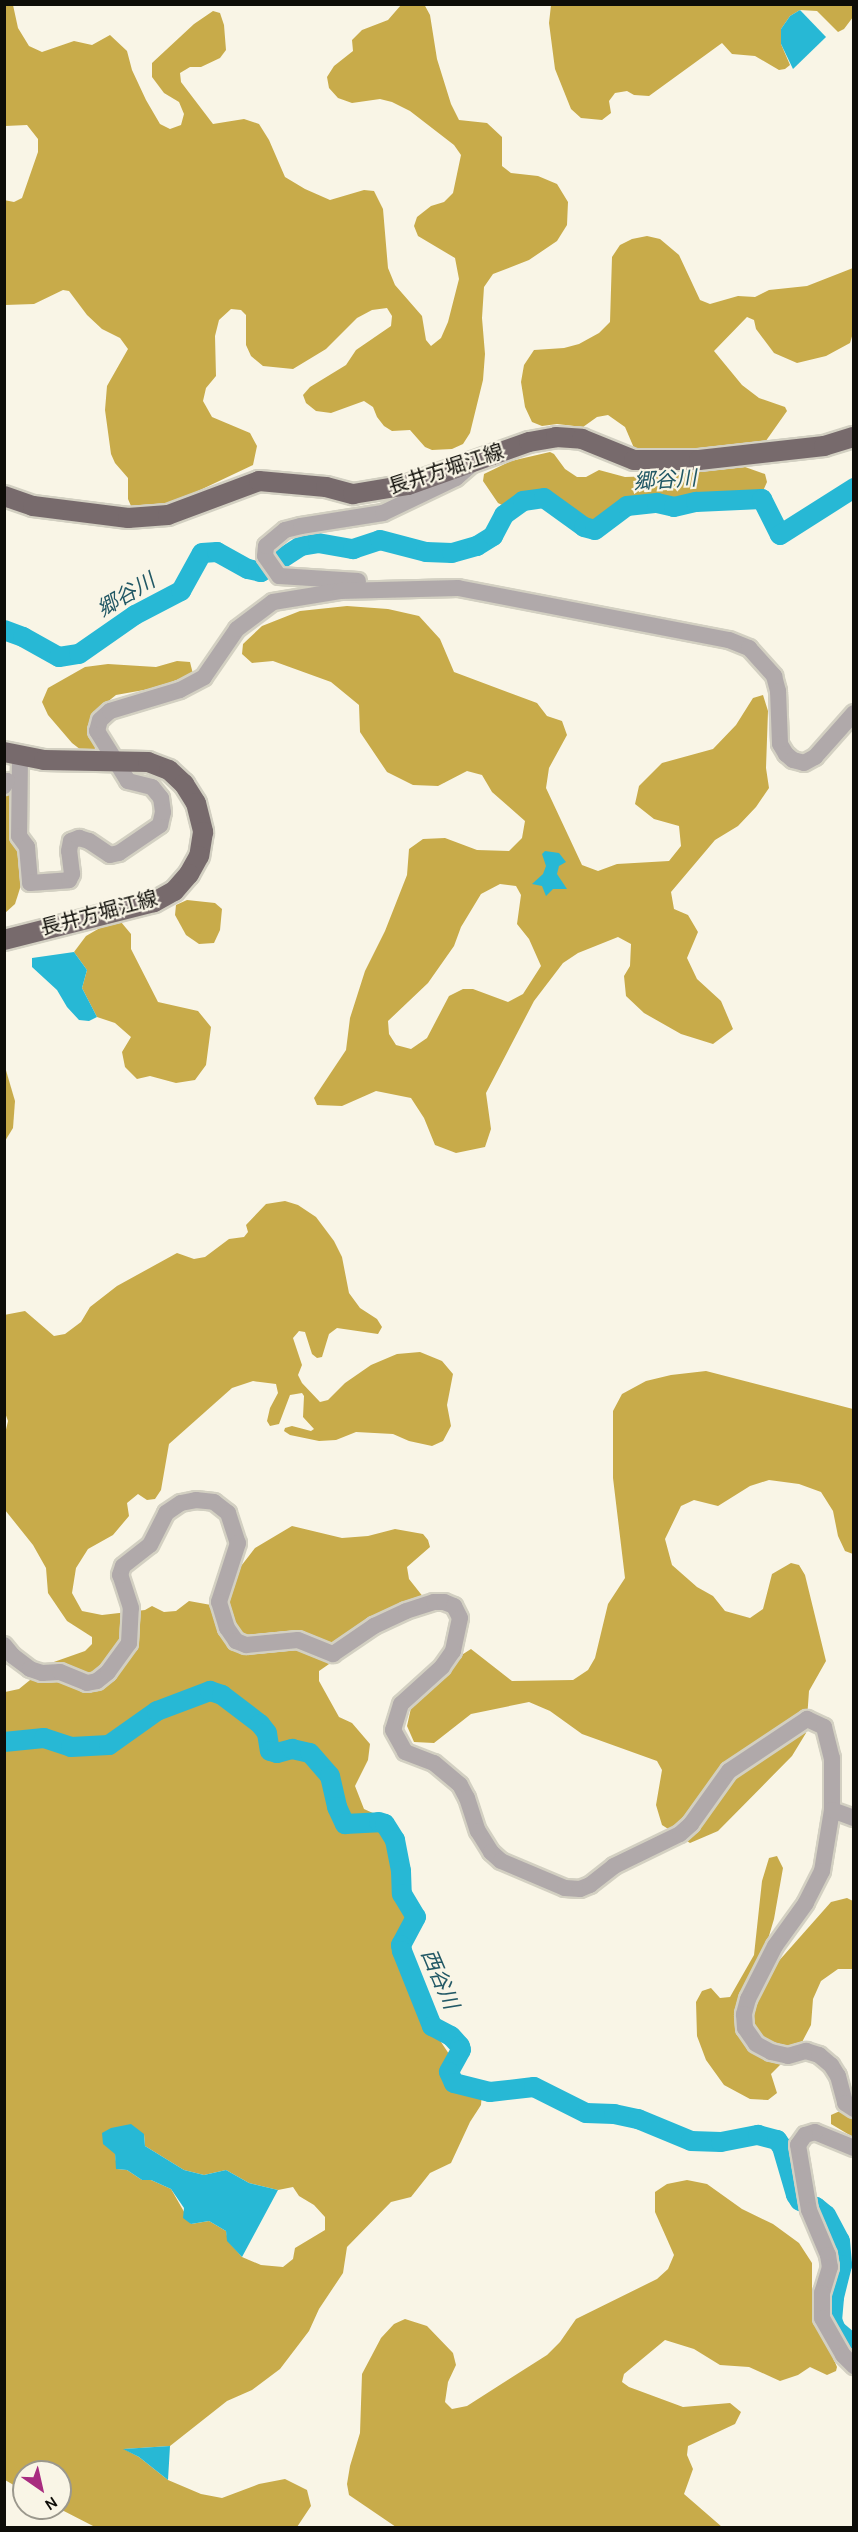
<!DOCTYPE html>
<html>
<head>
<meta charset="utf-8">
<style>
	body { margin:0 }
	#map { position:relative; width:858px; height:2532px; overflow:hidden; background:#f9f5e6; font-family:Karla,"Noto Sans JP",sans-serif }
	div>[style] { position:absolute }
	.forest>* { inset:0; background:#c8ab4a }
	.water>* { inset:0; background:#27b8d5 }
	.river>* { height:20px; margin:-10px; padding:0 10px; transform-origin:10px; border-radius:10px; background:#27b8d5 }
	.roads { filter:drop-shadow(2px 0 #d3d0c2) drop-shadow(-2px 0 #d3d0c2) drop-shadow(0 2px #d3d0c2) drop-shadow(0 -2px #d3d0c2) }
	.minor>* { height:16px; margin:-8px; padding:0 8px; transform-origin:8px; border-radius:8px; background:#b0a9aa }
	.major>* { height:20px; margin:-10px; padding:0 10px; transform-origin:10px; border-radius:10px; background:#776a6c }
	span { translate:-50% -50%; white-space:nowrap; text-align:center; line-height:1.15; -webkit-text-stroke:4.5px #f9f5e6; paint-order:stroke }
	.street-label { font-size:20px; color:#0e0d08 }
	.water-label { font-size:21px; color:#225865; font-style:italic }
	.frame { position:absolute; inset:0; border:6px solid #0e0d08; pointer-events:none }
	.north { position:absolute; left:12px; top:2460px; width:60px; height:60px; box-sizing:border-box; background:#f9f5e6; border:2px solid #9b988d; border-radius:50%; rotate:146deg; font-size:16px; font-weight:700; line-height:24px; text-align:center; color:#0e0d08 }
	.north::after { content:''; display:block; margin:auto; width:21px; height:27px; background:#a82c7f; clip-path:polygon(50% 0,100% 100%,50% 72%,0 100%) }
</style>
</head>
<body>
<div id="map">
	<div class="forest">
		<div style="clip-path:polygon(424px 4px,430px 15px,437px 59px,451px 104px,459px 120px,487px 123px,502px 137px,502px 166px,511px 173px,538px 176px,557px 184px,568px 202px,567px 225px,557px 241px,529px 260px,493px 274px,484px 287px,482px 318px,485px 354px,483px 380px,470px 433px,463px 444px,452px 449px,432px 450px,425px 447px,410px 430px,392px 431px,384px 426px,377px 417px,373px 407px,364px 401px,331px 413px,316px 411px,306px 403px,303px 395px,310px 387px,346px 365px,356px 350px,391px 326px,392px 316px,387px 308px,372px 310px,357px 318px,326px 349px,293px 369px,263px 366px,251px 356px,246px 345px,246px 315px,241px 310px,231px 309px,219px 320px,215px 336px,216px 376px,206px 388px,203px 401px,212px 417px,250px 433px,257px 446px,253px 465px,160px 509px,141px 510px,131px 506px,128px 499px,128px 478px,115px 463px,111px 454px,105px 410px,107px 386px,128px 349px,120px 338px,102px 329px,87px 315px,69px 291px,63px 290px,34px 304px,5px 305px,4px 200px,14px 202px,22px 198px,38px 152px,38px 139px,27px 125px,5px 126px,5px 5px,13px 5px,18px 28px,29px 46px,42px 52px,74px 41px,92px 45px,110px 35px,127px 51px,132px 70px,146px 100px,160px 124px,170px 129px,181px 125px,184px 114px,179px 102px,164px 93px,152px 77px,152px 63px,194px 24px,213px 11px,220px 13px,224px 25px,226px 50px,220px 58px,201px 67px,190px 67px,180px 73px,181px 82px,213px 124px,244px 119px,259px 124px,269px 140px,285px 177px,305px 189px,330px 200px,364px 190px,374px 191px,383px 209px,388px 268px,395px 285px,422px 316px,426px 340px,431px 346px,441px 338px,448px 322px,459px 279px,455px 258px,418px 236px,414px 226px,417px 217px,431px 206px,444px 202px,453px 193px,461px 155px,454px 145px,410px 111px,392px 102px,380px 99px,352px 103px,338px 98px,329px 88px,327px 77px,334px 66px,353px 51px,352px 40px,362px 30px,388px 20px,401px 5px)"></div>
		<div style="clip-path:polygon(551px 5px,853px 5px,853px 17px,844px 29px,838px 32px,817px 11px,800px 10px,790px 16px,781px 29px,781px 44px,790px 65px,785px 69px,779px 70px,755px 56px,732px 54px,722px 43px,649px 96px,634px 95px,627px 91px,615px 93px,609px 101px,611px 113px,602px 120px,581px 118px,571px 109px,555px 69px,549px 23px)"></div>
		<div style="clip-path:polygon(647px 236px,660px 239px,679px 255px,700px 300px,710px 304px,738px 296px,755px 297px,769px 290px,807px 286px,853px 268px,853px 333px,850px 343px,826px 356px,797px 363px,774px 353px,756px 329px,754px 320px,747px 317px,714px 351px,742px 385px,759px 398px,785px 407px,787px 411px,763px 445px,698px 453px,634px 448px,625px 427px,608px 415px,597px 417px,583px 427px,557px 424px,542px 426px,532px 422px,525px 407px,521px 382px,524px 365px,534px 350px,564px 348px,579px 344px,599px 333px,610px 322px,612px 257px,620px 245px,632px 239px)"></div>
		<div style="clip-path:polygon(550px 452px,554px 454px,565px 469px,577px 477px,586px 477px,599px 470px,625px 477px,658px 476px,745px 467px,765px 474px,767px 482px,763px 491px,755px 496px,696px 500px,674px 505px,657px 501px,626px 504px,594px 528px,585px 525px,545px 497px,522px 499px,504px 506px,498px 503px,483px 481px,484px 474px,511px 461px)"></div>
		<div style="clip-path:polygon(evenodd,347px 606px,388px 609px,419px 616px,440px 639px,454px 672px,537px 703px,547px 716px,562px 721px,567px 735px,549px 768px,546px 788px,582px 865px,598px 871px,617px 864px,669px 861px,681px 846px,679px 826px,654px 819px,635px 804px,639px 786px,662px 763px,713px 749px,736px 725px,753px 698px,763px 695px,768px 711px,766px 768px,769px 788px,756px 807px,738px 826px,715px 840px,671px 892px,674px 909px,688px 915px,698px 932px,687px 958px,697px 979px,721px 1001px,733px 1029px,713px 1044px,681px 1034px,644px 1013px,626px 996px,624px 976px,630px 966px,631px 944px,618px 937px,578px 953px,563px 963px,534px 1001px,486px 1093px,491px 1129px,485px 1147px,456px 1153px,435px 1145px,424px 1118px,411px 1098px,376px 1091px,342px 1106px,317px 1105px,314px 1098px,346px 1050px,350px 1018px,365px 971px,385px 931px,407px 875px,409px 849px,423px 839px,445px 838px,477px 850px,509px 851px,522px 838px,525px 821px,492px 792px,482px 775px,467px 771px,438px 786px,413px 785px,387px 772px,360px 732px,359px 705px,331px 682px,273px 661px,252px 663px,242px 654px,243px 644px,262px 626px,300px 611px,347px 606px,500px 884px,516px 886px,521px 895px,517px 924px,529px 939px,541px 966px,523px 994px,508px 1002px,473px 989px,463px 989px,449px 996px,427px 1038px,411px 1049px,396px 1045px,389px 1034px,388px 1021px,428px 983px,454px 946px,461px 927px,481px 894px,500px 884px)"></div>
		<div style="clip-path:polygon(177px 661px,190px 662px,193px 674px,155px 688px,116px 695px,91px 715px,90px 724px,99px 745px,90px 753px,81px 750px,72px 743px,48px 715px,42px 702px,48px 688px,85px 667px,108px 664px,156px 667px)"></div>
		<div style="clip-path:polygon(4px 788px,13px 796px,23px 849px,22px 882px,15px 904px,5px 913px)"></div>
		<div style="clip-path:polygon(187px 900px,215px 903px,222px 909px,220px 930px,214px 943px,199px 944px,186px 935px,175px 915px,176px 905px)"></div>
		<div style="clip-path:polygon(121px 922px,131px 934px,131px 949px,158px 1002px,198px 1011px,211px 1027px,206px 1065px,195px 1080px,176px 1083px,150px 1076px,137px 1079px,125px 1067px,122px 1052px,131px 1037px,115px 1023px,97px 1017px,82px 988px,87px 970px,74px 952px,86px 936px,105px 925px)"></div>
		<div style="clip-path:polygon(5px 1067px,15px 1101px,13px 1128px,5px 1141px)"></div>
		<div style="clip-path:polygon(evenodd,285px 1201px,298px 1205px,316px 1217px,334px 1241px,342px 1257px,349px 1293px,360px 1308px,377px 1319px,382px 1327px,378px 1334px,337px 1328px,329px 1334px,322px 1357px,317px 1358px,312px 1354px,305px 1332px,299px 1331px,293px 1338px,302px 1365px,298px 1375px,302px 1383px,320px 1402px,328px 1400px,345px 1383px,371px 1365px,397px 1354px,420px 1352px,442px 1361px,453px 1374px,447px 1405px,451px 1426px,443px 1441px,432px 1446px,409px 1441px,393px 1434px,356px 1432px,336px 1440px,319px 1441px,290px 1435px,284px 1431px,285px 1428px,292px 1426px,311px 1431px,314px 1429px,303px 1417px,304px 1396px,302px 1393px,290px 1395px,279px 1424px,270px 1426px,267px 1421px,270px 1408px,278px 1393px,276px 1384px,253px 1381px,232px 1388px,169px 1444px,161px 1490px,155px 1499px,147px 1500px,138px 1494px,127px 1503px,129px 1516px,113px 1535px,88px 1549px,76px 1568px,72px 1593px,82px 1611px,102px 1615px,145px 1610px,152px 1606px,164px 1612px,176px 1611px,189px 1601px,211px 1605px,255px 1548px,292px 1526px,342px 1538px,368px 1536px,395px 1529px,423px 1534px,428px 1540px,430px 1547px,407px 1567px,409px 1579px,424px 1598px,319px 1671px,319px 1681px,339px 1717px,352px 1723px,370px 1744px,368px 1760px,355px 1786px,364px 1809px,386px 1819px,403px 1847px,413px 1915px,410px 1949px,404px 1967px,417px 1998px,437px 2014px,443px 2026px,441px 2042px,453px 2060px,457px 2083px,482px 2092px,481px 2105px,470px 2122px,451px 2163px,430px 2173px,411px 2197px,391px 2202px,347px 2247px,343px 2273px,319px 2309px,309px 2331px,280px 2369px,252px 2390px,227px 2401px,170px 2446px,124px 2449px,139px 2457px,168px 2480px,201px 2494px,222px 2498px,259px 2484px,285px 2479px,307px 2490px,311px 2506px,297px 2527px,95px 2527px,58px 2508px,60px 2508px,60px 2472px,24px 2472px,24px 2491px,5px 2480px,5px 1692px,19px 1689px,51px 1663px,85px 1651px,92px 1644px,92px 1637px,67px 1621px,48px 1593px,46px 1568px,33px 1545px,5px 1510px,4px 1438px,8px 1421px,4px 1410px,4px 1315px,25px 1311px,54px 1336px,65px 1334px,81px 1322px,90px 1307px,117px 1286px,177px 1253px,194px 1259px,205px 1257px,229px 1239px,244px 1237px,248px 1232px,246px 1225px,266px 1204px,285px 1201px,144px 2134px,145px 2146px,184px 2170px,204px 2175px,226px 2170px,249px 2183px,278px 2190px,293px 2187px,299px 2196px,314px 2205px,325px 2217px,325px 2230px,295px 2248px,293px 2259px,283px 2267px,261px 2265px,242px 2257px,228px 2241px,226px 2231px,209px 2221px,191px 2224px,171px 2189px,151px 2180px,142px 2180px,127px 2170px,117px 2169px,115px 2154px,144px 2134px)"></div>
		<div style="clip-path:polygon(706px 1371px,853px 1409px,853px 1554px,845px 1551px,838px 1536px,833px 1511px,821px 1492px,799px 1484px,769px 1480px,750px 1486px,718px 1506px,694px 1500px,681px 1506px,665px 1539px,672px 1565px,697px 1587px,713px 1596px,725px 1611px,750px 1618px,763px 1609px,772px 1574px,791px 1563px,799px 1565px,805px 1575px,826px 1661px,809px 1691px,806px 1733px,792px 1756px,718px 1831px,690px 1843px,662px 1825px,656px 1805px,662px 1770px,657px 1761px,582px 1734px,550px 1711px,529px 1702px,471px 1714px,434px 1743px,414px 1742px,407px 1726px,411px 1708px,460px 1656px,471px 1649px,512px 1681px,573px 1680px,588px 1670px,595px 1658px,608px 1604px,625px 1578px,613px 1478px,613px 1411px,622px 1394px,646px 1381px,671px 1375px)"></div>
		<div style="clip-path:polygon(777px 1856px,783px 1868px,774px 1919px,763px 1956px,777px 1963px,831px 1902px,847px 1898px,853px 1901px,853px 1969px,838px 1969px,821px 1981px,813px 1999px,811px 2025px,801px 2044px,771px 2074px,777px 2093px,768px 2100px,750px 2099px,724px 2085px,706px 2060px,697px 2036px,696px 2002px,702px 1991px,711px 1988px,720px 1998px,730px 1997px,754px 1955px,762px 1881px,769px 1858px)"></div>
		<div style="clip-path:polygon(840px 2111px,849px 2115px,853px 2112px,853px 2137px,831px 2124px,831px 2115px)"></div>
		<div style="clip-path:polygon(687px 2180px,707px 2184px,742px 2209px,773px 2224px,799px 2243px,812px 2263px,812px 2308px,837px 2367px,836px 2371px,827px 2375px,810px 2367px,798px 2375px,780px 2381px,749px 2367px,720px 2365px,694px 2349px,665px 2340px,624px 2374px,622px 2382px,629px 2387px,683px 2407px,730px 2403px,741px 2412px,735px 2424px,688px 2446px,687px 2455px,693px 2469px,684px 2494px,722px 2527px,396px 2527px,349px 2495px,347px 2484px,350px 2466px,360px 2433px,362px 2374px,381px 2338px,394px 2324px,405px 2319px,427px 2326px,453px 2353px,456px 2365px,448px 2382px,445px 2402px,452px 2409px,467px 2406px,547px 2355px,560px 2342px,576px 2319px,657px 2279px,668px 2269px,674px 2255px,655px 2212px,655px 2192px,667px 2184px)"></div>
	</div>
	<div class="water">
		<div style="clip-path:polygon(800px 10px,826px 37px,793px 69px,781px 44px,781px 29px,790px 16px)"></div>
		<div style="clip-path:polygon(545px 851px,559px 853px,566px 862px,559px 866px,557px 874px,567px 889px,553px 889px,546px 896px,542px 886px,532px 884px,543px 874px,546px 866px,542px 854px)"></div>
		<div style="clip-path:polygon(74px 952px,87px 970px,82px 988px,97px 1017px,89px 1021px,79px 1020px,67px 1007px,57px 990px,32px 967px,32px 958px)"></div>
		<div style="clip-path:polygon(131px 2124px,144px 2134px,145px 2146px,184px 2170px,204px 2175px,226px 2170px,249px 2183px,278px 2190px,242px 2257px,227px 2241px,226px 2231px,209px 2221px,191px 2224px,183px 2218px,184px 2208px,171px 2189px,151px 2180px,142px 2180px,127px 2170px,116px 2169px,115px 2154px,103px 2144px,102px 2133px,111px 2128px)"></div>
		<div style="clip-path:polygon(170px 2446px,168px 2480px,139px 2457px,123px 2449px)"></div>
	</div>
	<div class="river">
		<div style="left:4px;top:630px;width:20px;rotate:20deg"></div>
		<div style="left:23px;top:637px;width:41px;rotate:29.1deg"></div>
		<div style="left:59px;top:657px;width:20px;rotate:-9deg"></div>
		<div style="left:79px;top:654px;width:68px;rotate:-34.9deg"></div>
		<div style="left:135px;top:615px;width:52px;rotate:-27.6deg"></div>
		<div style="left:181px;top:591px;width:43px;rotate:-61.1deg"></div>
		<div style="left:202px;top:553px;width:15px;rotate:-4deg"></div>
		<div style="left:217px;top:552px;width:35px;rotate:29deg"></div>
		<div style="left:248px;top:569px;width:13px;rotate:13deg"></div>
		<div style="left:261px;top:572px;width:48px;rotate:-33deg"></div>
		<div style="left:301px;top:546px;width:17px;rotate:-10deg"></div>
		<div style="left:318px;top:543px;width:36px;rotate:10deg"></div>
		<div style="left:353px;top:549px;width:28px;rotate:-18deg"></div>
		<div style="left:380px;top:540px;width:48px;rotate:14.6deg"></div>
		<div style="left:426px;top:552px;width:26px;rotate:2deg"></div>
		<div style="left:452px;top:553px;width:26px;rotate:-16deg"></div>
		<div style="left:477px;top:546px;width:19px;rotate:-32deg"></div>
		<div style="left:493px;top:536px;width:24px;rotate:-62deg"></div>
		<div style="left:504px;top:515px;width:24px;rotate:-36deg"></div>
		<div style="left:523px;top:501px;width:21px;rotate:-8deg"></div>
		<div style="left:544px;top:498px;width:49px;rotate:35.9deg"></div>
		<div style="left:584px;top:527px;width:11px;rotate:15deg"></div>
		<div style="left:595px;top:530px;width:40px;rotate:-37deg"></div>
		<div style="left:627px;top:506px;width:30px;rotate:-6deg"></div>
		<div style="left:657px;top:503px;width:17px;rotate:13deg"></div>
		<div style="left:674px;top:507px;width:23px;rotate:-13deg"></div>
		<div style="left:696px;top:502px;width:66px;rotate:-2.6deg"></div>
		<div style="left:762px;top:499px;width:40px;rotate:63.4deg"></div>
		<div style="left:780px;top:535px;width:88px;rotate:-32.4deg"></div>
		<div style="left:4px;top:1742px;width:40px;rotate:-5.7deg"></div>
		<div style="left:44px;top:1738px;width:28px;rotate:18deg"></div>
		<div style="left:71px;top:1747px;width:38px;rotate:-3deg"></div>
		<div style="left:109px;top:1745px;width:59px;rotate:-35.3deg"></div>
		<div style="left:157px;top:1711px;width:57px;rotate:-20.7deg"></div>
		<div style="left:210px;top:1691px;width:13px;rotate:18deg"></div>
		<div style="left:222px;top:1695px;width:48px;rotate:37.3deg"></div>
		<div style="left:260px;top:1724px;width:11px;rotate:52deg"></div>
		<div style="left:267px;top:1733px;width:18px;rotate:81deg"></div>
		<div style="left:270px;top:1751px;width:7px;rotate:16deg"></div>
		<div style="left:277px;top:1753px;width:16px;rotate:-15deg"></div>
		<div style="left:292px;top:1749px;width:18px;rotate:13deg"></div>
		<div style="left:310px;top:1753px;width:30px;rotate:49deg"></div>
		<div style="left:330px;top:1776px;width:32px;rotate:77deg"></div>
		<div style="left:337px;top:1807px;width:19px;rotate:65deg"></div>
		<div style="left:345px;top:1824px;width:34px;rotate:-3deg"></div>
		<div style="left:379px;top:1822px;width:6px;rotate:18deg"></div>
		<div style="left:385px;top:1824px;width:19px;rotate:58deg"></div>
		<div style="left:395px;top:1840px;width:32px;rotate:79deg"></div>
		<div style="left:401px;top:1871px;width:23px;rotate:88deg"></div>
		<div style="left:402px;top:1894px;width:27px;rotate:59deg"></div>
		<div style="left:416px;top:1917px;width:32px;rotate:118deg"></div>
		<div style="left:401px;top:1945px;width:6px;rotate:81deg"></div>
		<div style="left:402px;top:1951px;width:81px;rotate:68.2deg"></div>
		<div style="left:432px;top:2026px;width:21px;rotate:28deg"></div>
		<div style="left:451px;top:2036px;width:13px;rotate:48deg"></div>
		<div style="left:460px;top:2046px;width:4px;rotate:76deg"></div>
		<div style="left:461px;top:2050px;width:25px;rotate:119deg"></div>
		<div style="left:449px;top:2072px;width:12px;rotate:66deg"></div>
		<div style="left:454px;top:2083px;width:37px;rotate:14deg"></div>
		<div style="left:490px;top:2092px;width:44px;rotate:-6.5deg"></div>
		<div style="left:534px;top:2087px;width:58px;rotate:26.6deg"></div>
		<div style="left:586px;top:2113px;width:28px;rotate:2deg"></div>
		<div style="left:614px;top:2114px;width:25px;rotate:12deg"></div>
		<div style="left:638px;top:2119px;width:57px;rotate:22.5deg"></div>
		<div style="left:691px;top:2141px;width:30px;rotate:2deg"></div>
		<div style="left:721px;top:2142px;width:38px;rotate:-11deg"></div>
		<div style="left:758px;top:2135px;width:20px;rotate:15deg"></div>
		<div style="left:777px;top:2140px;width:9px;rotate:54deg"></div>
		<div style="left:782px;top:2147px;width:50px;rotate:73.7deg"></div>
		<div style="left:796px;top:2195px;width:7px;rotate:56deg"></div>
		<div style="left:800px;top:2201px;width:17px;rotate:21deg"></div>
		<div style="left:816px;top:2207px;width:13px;rotate:39deg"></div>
		<div style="left:826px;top:2215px;width:30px;rotate:62deg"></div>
		<div style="left:840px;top:2241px;width:24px;rotate:85deg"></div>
		<div style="left:842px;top:2265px;width:34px;rotate:104deg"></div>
		<div style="left:834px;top:2298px;width:22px;rotate:95deg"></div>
		<div style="left:832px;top:2320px;width:11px;rotate:68deg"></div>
		<div style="left:836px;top:2330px;width:23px;rotate:40deg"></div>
	</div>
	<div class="roads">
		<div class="minor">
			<div style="left:358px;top:581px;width:79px;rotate:-176.4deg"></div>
			<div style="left:279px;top:576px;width:24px;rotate:-125deg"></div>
			<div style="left:265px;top:556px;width:10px;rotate:-84deg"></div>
			<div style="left:266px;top:546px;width:25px;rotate:-40deg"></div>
			<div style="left:285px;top:530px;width:16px;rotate:-14deg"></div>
			<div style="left:301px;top:526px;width:83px;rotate:-9deg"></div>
			<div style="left:383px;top:513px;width:81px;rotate:-25.6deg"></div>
			<div style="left:456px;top:478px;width:21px;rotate:-41deg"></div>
			<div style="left:20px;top:757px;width:79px;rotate:90.7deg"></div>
			<div style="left:19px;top:836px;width:14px;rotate:54deg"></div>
			<div style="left:27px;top:847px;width:36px;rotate:85deg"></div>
			<div style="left:30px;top:883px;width:39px;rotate:-4deg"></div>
			<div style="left:69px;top:880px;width:7px;rotate:-63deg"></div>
			<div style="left:72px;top:874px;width:23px;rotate:-97deg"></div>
			<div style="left:69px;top:851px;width:10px;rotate:-79deg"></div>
			<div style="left:71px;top:841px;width:9px;rotate:-21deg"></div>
			<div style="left:79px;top:838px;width:10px;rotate:17deg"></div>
			<div style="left:89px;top:841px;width:25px;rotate:34deg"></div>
			<div style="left:110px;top:855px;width:9px;rotate:-13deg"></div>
			<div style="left:119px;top:853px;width:50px;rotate:-34.3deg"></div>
			<div style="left:160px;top:825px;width:13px;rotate:-77deg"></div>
			<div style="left:163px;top:812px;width:14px;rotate:-98deg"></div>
			<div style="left:161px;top:798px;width:14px;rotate:-129deg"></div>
			<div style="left:152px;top:787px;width:25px;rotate:-166deg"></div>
			<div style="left:128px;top:781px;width:59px;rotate:-121.8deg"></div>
			<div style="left:97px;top:731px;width:11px;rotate:-75deg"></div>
			<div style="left:100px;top:720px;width:13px;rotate:-42deg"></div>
			<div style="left:110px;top:711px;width:73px;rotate:-16.7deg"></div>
			<div style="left:180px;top:690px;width:27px;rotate:-28deg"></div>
			<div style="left:204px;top:677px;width:58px;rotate:-55.5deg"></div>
			<div style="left:237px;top:629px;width:45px;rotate:-36.9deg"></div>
			<div style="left:273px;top:602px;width:68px;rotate:-9.3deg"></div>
			<div style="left:340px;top:591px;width:118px;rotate:-1.5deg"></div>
			<div style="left:458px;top:588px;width:276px;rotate:10.9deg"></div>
			<div style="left:729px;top:640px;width:22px;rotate:22deg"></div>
			<div style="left:749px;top:648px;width:38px;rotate:48deg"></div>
			<div style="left:774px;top:676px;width:16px;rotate:75deg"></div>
			<div style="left:778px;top:691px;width:53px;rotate:87.8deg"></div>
			<div style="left:780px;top:744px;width:12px;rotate:59deg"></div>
			<div style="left:786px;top:754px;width:9px;rotate:41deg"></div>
			<div style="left:793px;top:760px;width:11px;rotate:15deg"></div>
			<div style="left:804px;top:763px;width:13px;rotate:-29deg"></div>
			<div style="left:815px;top:757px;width:59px;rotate:-48.4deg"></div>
			<div style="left:4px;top:781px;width:3px"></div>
			<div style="left:7px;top:781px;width:6px;rotate:121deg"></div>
			<div style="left:4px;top:1645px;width:14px;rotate:51deg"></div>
			<div style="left:13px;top:1656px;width:21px;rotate:37deg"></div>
			<div style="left:30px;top:1669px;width:13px;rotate:18deg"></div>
			<div style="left:42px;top:1673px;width:18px;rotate:-3deg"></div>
			<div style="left:60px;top:1672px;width:29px;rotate:22deg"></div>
			<div style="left:87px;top:1683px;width:10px;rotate:-11deg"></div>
			<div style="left:97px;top:1681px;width:14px;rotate:-39deg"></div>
			<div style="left:108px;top:1672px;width:36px;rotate:-54deg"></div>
			<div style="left:129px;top:1643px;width:35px;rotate:-87deg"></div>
			<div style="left:131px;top:1608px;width:35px;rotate:-108deg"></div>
			<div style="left:120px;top:1575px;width:9px;rotate:-72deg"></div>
			<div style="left:123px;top:1566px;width:34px;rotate:-38deg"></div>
			<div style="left:150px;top:1545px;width:36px;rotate:-63deg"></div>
			<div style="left:166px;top:1513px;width:18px;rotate:-34deg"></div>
			<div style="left:181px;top:1503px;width:15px;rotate:-11deg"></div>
			<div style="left:196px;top:1500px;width:18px;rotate:6deg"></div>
			<div style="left:214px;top:1502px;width:18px;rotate:38deg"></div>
			<div style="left:228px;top:1513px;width:32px;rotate:72deg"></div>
			<div style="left:238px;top:1543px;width:62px;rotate:107.9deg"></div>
			<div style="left:219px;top:1602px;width:27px;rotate:73deg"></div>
			<div style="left:227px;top:1628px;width:16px;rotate:55deg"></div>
			<div style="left:236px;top:1641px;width:11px;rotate:22deg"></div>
			<div style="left:246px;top:1645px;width:52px;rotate:-5.5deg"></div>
			<div style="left:298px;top:1640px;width:38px;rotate:22deg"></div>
			<div style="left:333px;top:1654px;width:50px;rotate:-34.3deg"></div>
			<div style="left:374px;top:1626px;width:35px;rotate:-25deg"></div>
			<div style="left:406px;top:1611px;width:29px;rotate:-18deg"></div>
			<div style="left:434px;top:1602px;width:10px"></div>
			<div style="left:444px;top:1602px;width:11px;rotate:22deg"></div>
			<div style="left:454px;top:1606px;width:13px;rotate:63deg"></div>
			<div style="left:460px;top:1618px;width:34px;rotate:102deg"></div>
			<div style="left:453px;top:1651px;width:19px;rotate:125deg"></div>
			<div style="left:442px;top:1667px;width:55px;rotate:137.9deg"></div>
			<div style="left:401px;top:1704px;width:27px;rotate:107deg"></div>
			<div style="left:393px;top:1730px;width:25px;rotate:61deg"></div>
			<div style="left:405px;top:1752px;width:31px;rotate:21deg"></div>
			<div style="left:434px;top:1763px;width:34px;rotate:40deg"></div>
			<div style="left:460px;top:1785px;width:15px;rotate:62deg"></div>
			<div style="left:467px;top:1798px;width:35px;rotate:72deg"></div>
			<div style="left:478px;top:1831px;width:25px;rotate:58deg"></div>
			<div style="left:491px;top:1852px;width:13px;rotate:42deg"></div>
			<div style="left:501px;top:1861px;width:69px;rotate:22.9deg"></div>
			<div style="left:565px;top:1888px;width:15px;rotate:4deg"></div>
			<div style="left:580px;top:1889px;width:11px;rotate:-22deg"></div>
			<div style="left:590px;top:1885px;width:31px;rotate:-38deg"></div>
			<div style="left:614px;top:1866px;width:73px;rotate:-25.9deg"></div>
			<div style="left:680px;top:1834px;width:15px;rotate:-42deg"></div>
			<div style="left:691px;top:1824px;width:65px;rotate:-54.4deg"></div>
			<div style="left:729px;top:1771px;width:94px;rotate:-33.7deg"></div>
			<div style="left:807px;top:1719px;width:19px;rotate:25deg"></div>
			<div style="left:824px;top:1727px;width:32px;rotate:76deg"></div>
			<div style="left:832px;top:1758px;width:52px;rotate:90deg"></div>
			<div style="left:832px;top:1810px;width:62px;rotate:99.3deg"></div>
			<div style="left:822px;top:1871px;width:36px;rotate:117deg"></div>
			<div style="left:806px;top:1903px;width:53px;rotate:125.8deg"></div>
			<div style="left:775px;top:1946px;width:59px;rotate:117deg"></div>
			<div style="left:748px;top:1999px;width:16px;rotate:105deg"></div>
			<div style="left:744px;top:2014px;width:14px;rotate:86deg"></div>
			<div style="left:745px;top:2028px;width:19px;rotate:55deg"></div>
			<div style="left:756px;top:2044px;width:17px;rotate:28deg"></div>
			<div style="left:771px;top:2052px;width:17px;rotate:13deg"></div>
			<div style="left:788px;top:2056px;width:19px;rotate:-16deg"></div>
			<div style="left:806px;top:2051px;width:14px;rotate:17deg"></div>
			<div style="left:819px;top:2055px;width:16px;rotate:40deg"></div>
			<div style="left:831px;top:2065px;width:13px;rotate:58deg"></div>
			<div style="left:838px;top:2076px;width:28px;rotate:75deg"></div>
			<div style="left:845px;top:2103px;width:11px;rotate:34deg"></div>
			<div style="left:832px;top:1810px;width:23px;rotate:20deg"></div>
			<div style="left:854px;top:2148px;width:42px;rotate:-157.7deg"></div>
			<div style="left:815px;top:2132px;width:10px;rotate:163deg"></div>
			<div style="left:805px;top:2135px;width:12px;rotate:125deg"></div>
			<div style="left:798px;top:2145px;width:66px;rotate:80.4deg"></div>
			<div style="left:809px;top:2210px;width:49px;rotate:67.1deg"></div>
			<div style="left:828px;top:2255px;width:12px;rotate:81deg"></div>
			<div style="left:830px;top:2267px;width:27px;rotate:107deg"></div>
			<div style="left:822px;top:2293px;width:25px;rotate:90deg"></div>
			<div style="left:822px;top:2318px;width:43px;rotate:60.4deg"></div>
			<div style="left:843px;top:2355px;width:16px;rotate:45deg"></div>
		</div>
		<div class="major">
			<div style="left:4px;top:496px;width:31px;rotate:19deg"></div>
			<div style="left:33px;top:506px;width:96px;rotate:7.2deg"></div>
			<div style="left:128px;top:518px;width:40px;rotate:-4.3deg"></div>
			<div style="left:168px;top:515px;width:97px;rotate:-20.5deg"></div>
			<div style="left:259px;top:481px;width:67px;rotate:5.1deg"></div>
			<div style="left:326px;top:487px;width:28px;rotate:15deg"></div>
			<div style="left:353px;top:494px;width:56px;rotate:-9.3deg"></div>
			<div style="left:408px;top:485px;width:128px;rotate:-19.6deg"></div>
			<div style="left:529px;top:442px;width:27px;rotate:-10deg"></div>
			<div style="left:556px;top:437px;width:26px;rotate:4deg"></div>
			<div style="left:582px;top:439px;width:56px;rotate:22deg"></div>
			<div style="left:634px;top:460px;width:65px"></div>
			<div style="left:699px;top:460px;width:126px;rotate:-6.4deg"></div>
			<div style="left:824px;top:446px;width:31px;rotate:-17deg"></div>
			<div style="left:4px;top:752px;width:41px;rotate:11.3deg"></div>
			<div style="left:44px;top:760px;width:104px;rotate:1.1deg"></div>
			<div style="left:148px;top:762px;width:22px;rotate:21deg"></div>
			<div style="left:169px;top:770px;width:21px;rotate:43deg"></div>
			<div style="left:184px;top:784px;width:22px;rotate:58deg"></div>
			<div style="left:196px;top:803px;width:30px;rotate:76deg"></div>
			<div style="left:203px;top:832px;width:24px;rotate:99deg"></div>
			<div style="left:199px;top:856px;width:21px;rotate:119deg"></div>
			<div style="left:189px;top:874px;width:23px;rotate:131deg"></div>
			<div style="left:174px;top:891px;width:23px;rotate:151deg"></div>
			<div style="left:154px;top:902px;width:155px;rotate:165.8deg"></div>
		</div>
	</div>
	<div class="street-label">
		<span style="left:446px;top:469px;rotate:-18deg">長井方堀江線</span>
		<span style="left:99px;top:913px;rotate:-15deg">長井方堀江線</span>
	</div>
	<div class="water-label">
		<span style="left:665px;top:480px;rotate:-4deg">郷谷川</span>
		<span style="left:126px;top:595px;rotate:-31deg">郷谷川</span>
		<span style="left:440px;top:1979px;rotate:67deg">西谷川</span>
	</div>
	<div class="frame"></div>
	<div class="north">N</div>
</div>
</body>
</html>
